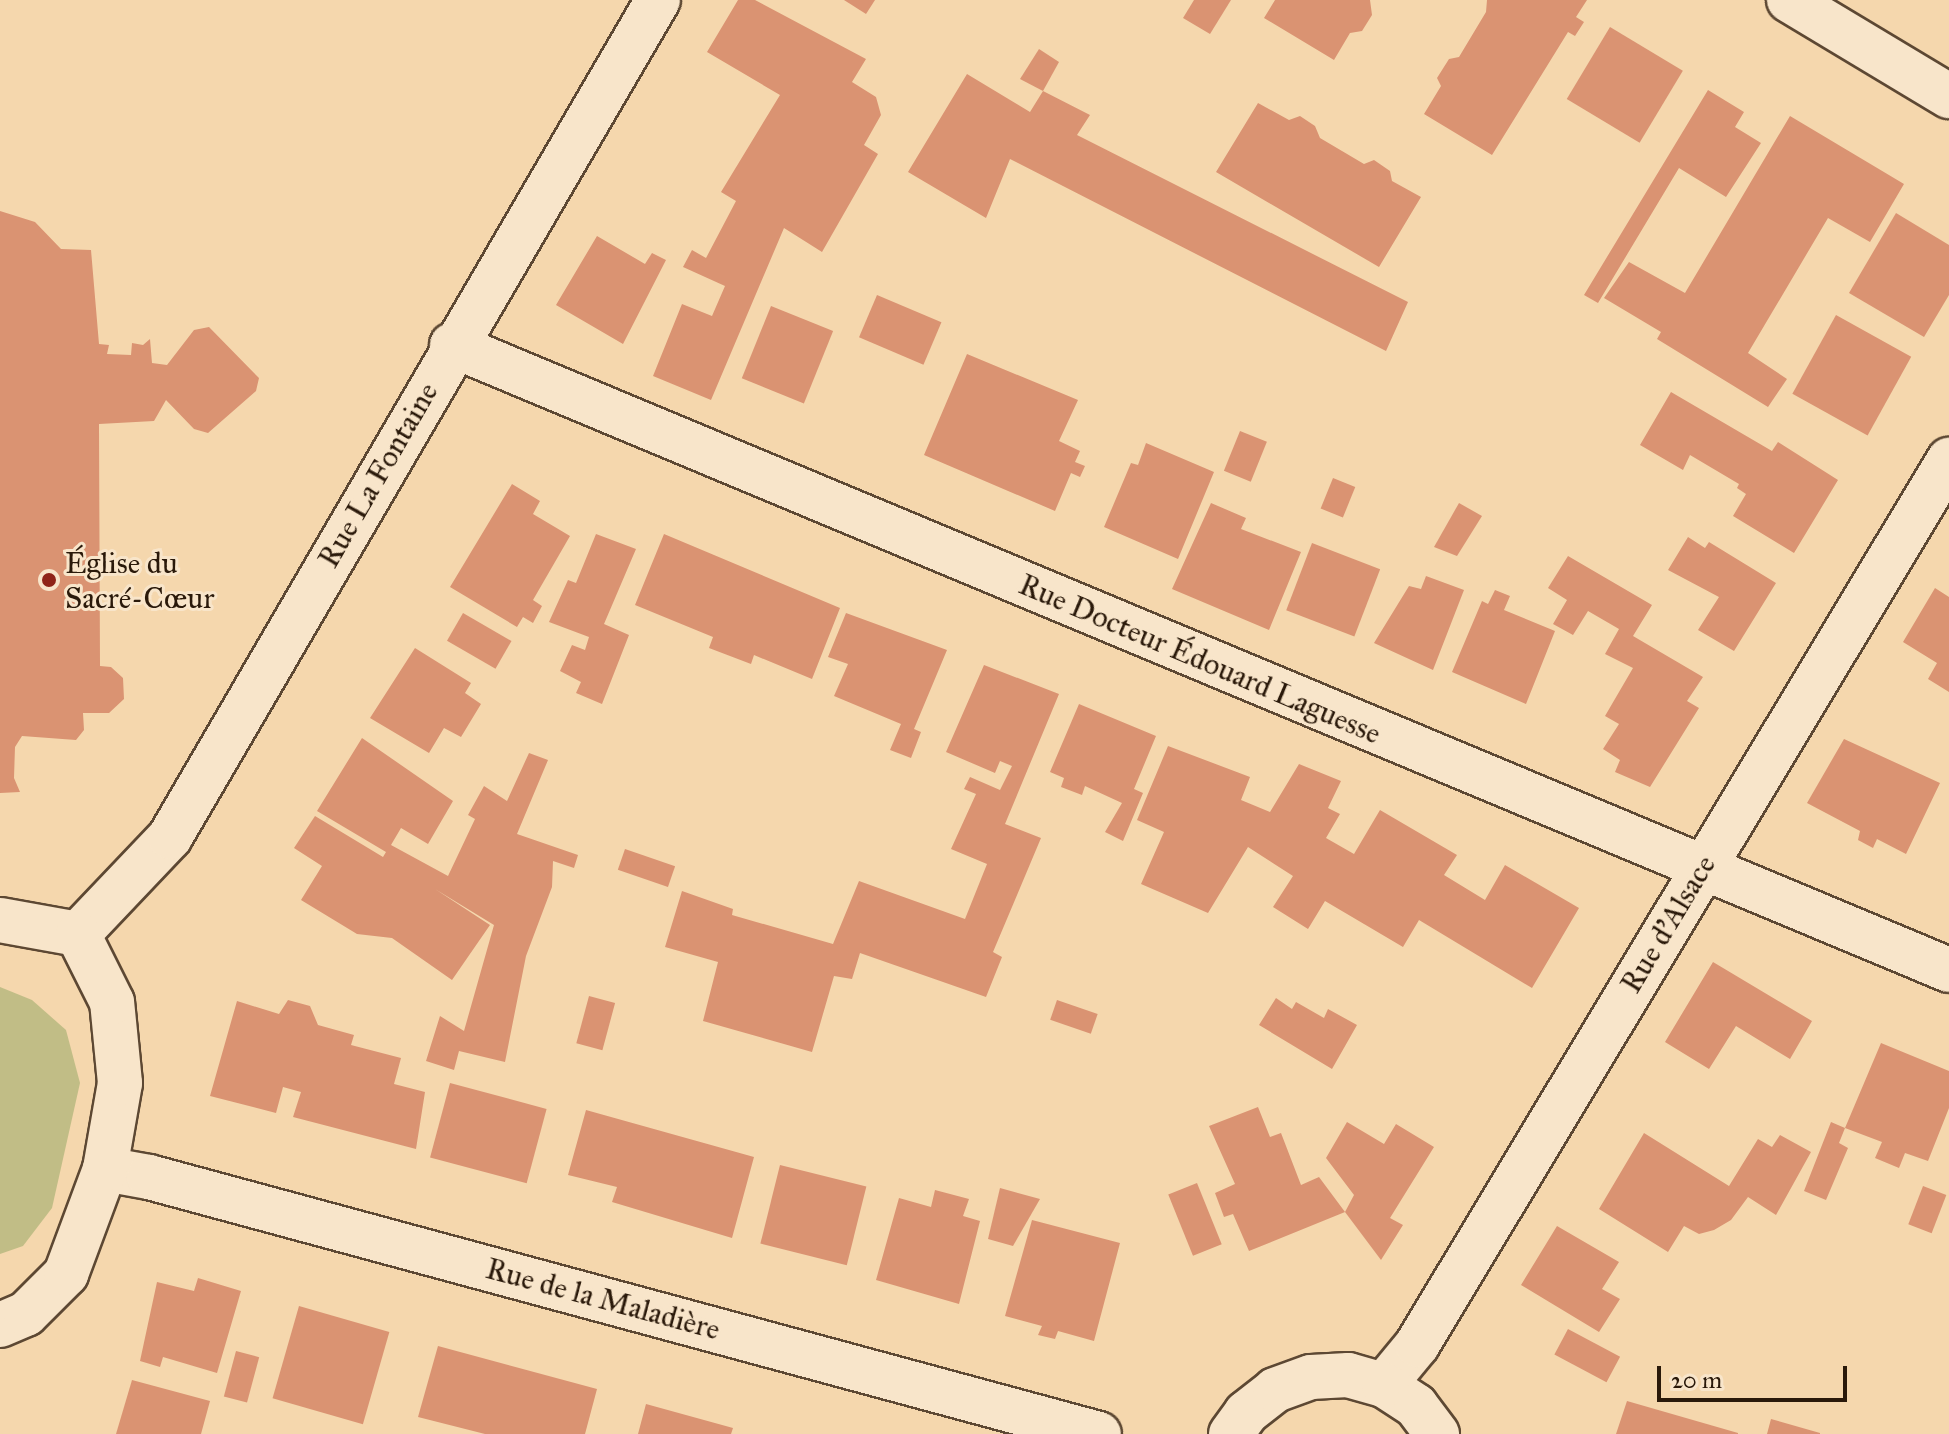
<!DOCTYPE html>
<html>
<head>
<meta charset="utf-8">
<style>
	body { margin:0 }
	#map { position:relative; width:1949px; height:1434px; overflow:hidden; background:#f5d7ad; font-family:"IM FELL Great Primer",serif }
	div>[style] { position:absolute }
	.green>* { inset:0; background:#c1bd86 }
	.building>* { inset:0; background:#da9372; transform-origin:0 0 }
	.roads { filter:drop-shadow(2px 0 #5d4833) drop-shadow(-2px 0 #5d4833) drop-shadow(0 2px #5d4833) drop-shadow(0 -2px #5d4833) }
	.minor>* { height:44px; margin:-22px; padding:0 22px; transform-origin:22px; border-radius:22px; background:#f8e5ca }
	.secondary>* { height:44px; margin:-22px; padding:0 22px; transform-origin:22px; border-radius:22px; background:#f8e5ca }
	.dots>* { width:22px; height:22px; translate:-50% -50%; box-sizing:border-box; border:4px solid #f8e5ca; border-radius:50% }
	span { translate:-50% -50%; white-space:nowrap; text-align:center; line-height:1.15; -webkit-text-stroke:6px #f8e5ca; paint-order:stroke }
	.street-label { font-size:30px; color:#2a190a }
	.poi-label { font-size:30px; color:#2a190a }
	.left { translate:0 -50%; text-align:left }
	.scale { position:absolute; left:1657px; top:1366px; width:190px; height:36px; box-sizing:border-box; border:4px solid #2a190a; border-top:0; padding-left:10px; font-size:24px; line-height:28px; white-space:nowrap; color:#2a190a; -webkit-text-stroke:6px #f8e5ca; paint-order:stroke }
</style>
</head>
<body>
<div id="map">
	<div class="green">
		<div style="clip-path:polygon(0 987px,32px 1000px,66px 1030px,80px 1083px,52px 1208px,23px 1246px,0 1254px)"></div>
	</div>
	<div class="building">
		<div style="clip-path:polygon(738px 0,755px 0,866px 59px,852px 82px,876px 97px,881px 115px,864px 145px,878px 154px,822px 252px,784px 228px,711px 400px,653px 376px,682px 304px,712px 316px,725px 286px,683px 267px,692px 250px,706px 258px,736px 201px,721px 192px,780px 95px,707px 52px)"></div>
		<div style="clip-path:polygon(844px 0,875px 0,866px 14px)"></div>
		<div style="clip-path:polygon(1194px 0,1231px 0,1210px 34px,1183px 18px)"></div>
		<div style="clip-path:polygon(1275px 0,1370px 0,1372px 15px,1362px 31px,1350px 33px,1334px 60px,1264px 18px)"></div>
		<div style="clip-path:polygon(1587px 0,1576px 17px,1584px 22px,1575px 36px,1568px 32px,1492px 155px,1424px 114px,1441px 86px,1437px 78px,1449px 59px,1459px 57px,1486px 12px,1487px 0)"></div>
		<div style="left:1610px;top:27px;width:85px;height:84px;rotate:31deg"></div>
		<div style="clip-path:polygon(1039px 49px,1059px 62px,1043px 91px,1020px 79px)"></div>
		<div style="clip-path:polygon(967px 74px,1030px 112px,1043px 91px,1090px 115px,1077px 135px,1408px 302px,1386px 351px,1010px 159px,986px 218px,908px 172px)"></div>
		<div style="clip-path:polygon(1708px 90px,1744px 112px,1735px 127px,1761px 143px,1726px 197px,1679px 168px,1598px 303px,1584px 295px)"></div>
		<div style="clip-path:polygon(1258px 103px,1289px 120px,1300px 116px,1315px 126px,1320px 138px,1364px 164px,1374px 160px,1390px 171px,1392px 181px,1421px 197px,1379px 267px,1216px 172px)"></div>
		<div style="clip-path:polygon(1790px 116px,1904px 184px,1870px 242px,1828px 218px,1748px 353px,1787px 379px,1768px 407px,1657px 339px,1661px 332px,1604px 298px,1629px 262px,1685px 293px)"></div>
		<div style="clip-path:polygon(0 211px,35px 222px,61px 249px,91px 250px,99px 344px,109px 345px,107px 354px,131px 355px,132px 343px,143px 345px,150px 339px,152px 363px,167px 365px,194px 330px,209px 327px,259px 378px,256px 391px,208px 433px,194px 429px,166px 400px,154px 421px,99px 424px,100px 666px,111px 667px,123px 678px,124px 699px,109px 713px,83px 713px,84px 730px,76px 740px,22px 736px,15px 747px,14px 778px,20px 792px,0 793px)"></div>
		<div style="clip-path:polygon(1896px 213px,1949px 245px,1949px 295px,1924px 337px,1849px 293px)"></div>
		<div style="clip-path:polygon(597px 236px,645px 264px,652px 253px,666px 260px,623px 344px,556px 305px)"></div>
		<div style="left:877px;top:295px;width:70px;height:46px;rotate:23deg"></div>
		<div style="left:771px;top:306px;width:67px;height:78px;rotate:22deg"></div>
		<div style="left:1836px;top:315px;width:86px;height:90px;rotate:29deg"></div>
		<div style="clip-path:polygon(967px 354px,1078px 400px,1059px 441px,1080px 451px,1075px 462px,1085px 466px,1080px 477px,1071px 473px,1055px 511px,924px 455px)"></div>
		<div style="clip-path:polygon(1671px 392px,1772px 451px,1778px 442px,1838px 480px,1794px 553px,1733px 516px,1746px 494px,1737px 488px,1739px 484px,1690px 455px,1683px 470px,1640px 445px)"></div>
		<div style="left:1240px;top:431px;width:29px;height:43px;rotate:22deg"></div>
		<div style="clip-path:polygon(1146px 443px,1214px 472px,1178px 559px,1104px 527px,1131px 463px,1138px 465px)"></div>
		<div style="left:1333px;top:478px;width:24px;height:33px;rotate:22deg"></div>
		<div style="clip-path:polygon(512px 484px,540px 501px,533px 514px,570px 536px,533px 600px,542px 606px,533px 623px,523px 617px,517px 627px,450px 587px)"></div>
		<div style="clip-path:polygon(1211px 503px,1246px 518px,1241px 529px,1301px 552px,1269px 630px,1172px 589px)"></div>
		<div style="clip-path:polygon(1459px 503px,1482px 516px,1457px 556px,1434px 547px)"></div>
		<div style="clip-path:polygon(596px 534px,636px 549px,604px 624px,629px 635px,602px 704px,576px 693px,581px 682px,560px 671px,572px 645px,585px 650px,589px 637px,549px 622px,568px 580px,576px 583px)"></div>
		<div style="clip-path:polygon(664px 534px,840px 608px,812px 679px,754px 655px,751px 664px,709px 648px,713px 637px,635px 605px)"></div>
		<div style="clip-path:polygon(1688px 537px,1705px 548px,1709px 542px,1776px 583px,1734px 651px,1698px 630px,1719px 597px,1668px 570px)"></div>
		<div style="left:1312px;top:543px;width:73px;height:72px;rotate:21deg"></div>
		<div style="clip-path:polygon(1568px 556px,1652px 605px,1633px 636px,1703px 677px,1687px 701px,1699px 708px,1650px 787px,1615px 772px,1620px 760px,1603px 749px,1619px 724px,1605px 716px,1633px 668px,1605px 654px,1619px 629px,1588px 611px,1573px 635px,1553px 624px,1567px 600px,1548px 588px)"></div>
		<div style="clip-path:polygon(1426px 576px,1464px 590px,1433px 670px,1374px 643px,1409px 586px,1421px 589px)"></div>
		<div style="clip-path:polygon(1935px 588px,1949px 597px,1949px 692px,1928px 679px,1937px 663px,1903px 642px)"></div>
		<div style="clip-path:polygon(1495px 590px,1510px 596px,1504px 610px,1555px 631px,1526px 704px,1452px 672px,1482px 601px,1488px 604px)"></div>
		<div style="left:463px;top:613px;width:56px;height:32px;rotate:30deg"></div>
		<div style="clip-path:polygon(846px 613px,947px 650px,914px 729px,921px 732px,911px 758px,890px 750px,901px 724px,834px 696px,848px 664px,828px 657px)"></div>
		<div style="clip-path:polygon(415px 648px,471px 683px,465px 693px,481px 704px,461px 737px,444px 728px,429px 753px,370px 718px)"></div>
		<div style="clip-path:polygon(984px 665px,1059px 694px,1005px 824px,1041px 838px,993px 952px,1002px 957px,986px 997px,860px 953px,852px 979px,834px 976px,812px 1052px,703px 1021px,718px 962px,665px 947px,682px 891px,733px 909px,732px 915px,833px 944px,859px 881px,965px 919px,987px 864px,951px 849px,976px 794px,964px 789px,970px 777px,1000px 790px,1012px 766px,1000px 761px,995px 773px,946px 752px)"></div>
		<div style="clip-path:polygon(1079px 704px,1156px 736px,1134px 789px,1143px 793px,1123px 841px,1105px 832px,1122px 803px,1085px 786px,1082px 795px,1061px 787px,1064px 778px,1050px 772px)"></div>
		<div style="clip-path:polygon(362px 738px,453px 801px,428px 844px,401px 828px,391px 845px,448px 876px,475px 819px,468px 815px,484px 786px,507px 801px,529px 753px,548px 760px,517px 834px,578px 855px,574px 868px,553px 861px,552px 887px,526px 956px,505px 1062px,459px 1051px,454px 1070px,426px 1061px,440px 1016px,464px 1031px,494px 925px,435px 889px,490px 925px,452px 980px,392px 938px,357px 934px,301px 900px,322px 866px,294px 848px,315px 816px,383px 857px,386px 852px,317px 811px)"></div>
		<div style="clip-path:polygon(1844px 739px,1940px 783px,1906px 854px,1877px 839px,1873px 848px,1858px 840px,1860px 831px,1807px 803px)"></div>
		<div style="clip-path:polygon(1168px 746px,1250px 777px,1241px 800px,1270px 812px,1299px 764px,1341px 781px,1328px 808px,1340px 814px,1326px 838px,1354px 854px,1380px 810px,1457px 855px,1444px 875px,1485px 900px,1505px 865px,1579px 908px,1532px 988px,1419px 920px,1403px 947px,1325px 901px,1308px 929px,1273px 907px,1293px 876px,1248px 847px,1208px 913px,1141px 884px,1164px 832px,1137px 820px)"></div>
		<div style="left:625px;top:849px;width:53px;height:22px;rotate:19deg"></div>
		<div style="clip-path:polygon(1713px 962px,1812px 1021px,1790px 1059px,1736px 1026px,1709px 1069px,1665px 1042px)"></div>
		<div style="left:589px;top:996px;width:27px;height:49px;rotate:15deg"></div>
		<div style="clip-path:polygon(1276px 998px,1292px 1009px,1296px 1002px,1324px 1018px,1328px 1009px,1357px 1025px,1332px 1069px,1259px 1025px)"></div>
		<div style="clip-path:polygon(288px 1000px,310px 1006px,318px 1025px,354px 1035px,351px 1045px,401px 1058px,394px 1084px,425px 1092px,416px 1149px,293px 1117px,301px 1092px,283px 1087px,276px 1113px,210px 1096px,237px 1001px,279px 1014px)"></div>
		<div style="left:1057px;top:1000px;width:43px;height:21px;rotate:19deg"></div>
		<div style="clip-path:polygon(1881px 1043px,1949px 1071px,1949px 1108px,1928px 1161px,1905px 1153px,1899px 1168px,1875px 1158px,1882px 1142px,1845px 1128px,1839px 1143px,1848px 1148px,1826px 1200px,1804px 1191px,1831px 1122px,1845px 1128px)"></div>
		<div style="left:450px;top:1083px;width:100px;height:77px;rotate:15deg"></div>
		<div style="clip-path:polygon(1258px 1107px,1270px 1137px,1281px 1133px,1301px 1185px,1319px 1177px,1345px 1212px,1249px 1251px,1233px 1214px,1224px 1217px,1215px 1193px,1235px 1184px,1209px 1126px)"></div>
		<div style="clip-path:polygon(586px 1110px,754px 1157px,732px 1238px,612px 1202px,617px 1187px,568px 1175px)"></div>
		<div style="clip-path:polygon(1347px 1122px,1384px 1144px,1396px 1124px,1434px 1147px,1390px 1218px,1403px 1225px,1381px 1260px,1345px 1212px,1354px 1195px,1326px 1158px)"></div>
		<div style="clip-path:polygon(1644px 1133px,1729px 1186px,1758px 1139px,1772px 1147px,1780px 1135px,1811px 1152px,1776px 1215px,1748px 1197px,1731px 1220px,1714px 1230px,1699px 1234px,1684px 1226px,1668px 1252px,1599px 1209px)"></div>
		<div style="left:780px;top:1165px;width:89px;height:81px;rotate:14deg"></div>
		<div style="left:1197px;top:1183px;width:66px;height:31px;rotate:68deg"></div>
		<div style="left:1923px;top:1186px;width:25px;height:41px;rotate:21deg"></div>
		<div style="clip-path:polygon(1000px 1188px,1040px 1199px,1013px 1246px,988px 1239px)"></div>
		<div style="clip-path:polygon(935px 1190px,969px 1199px,963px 1216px,980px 1221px,959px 1304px,876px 1280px,899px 1198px,931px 1207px)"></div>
		<div style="clip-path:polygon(1032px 1220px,1120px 1243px,1094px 1341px,1058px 1331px,1055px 1339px,1038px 1335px,1042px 1326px,1005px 1316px)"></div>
		<div style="clip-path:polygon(1557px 1226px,1619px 1262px,1602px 1289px,1620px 1299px,1599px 1332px,1521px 1285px)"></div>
		<div style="clip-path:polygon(198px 1278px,241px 1291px,217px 1373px,163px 1357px,160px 1367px,140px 1361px,157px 1282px,194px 1291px)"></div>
		<div style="left:299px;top:1306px;width:94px;height:96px;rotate:16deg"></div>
		<div style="left:1568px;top:1329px;width:59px;height:29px;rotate:28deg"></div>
		<div style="clip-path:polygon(438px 1346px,597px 1389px,585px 1434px,485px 1434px,418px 1417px)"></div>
		<div style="left:236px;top:1351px;width:24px;height:47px;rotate:15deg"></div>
		<div style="clip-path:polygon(132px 1380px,210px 1401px,201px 1434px,116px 1434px)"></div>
		<div style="clip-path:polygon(1627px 1401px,1738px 1433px,1738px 1434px,1616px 1434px)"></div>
		<div style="clip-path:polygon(646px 1404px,733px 1428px,731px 1434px,638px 1434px)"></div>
		<div style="clip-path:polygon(1771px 1419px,1820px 1433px,1820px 1434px,1767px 1434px)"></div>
	</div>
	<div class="roads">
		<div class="minor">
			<div style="left:452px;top:345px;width:1622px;rotate:22.66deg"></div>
			<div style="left:0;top:920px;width:79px;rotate:10.2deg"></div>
			<div style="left:78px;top:934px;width:134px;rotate:-46.5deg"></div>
			<div style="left:170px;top:837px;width:969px;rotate:-59.76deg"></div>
			<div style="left:105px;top:1169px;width:45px;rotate:10.3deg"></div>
			<div style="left:149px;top:1177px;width:984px;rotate:15.14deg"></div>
			<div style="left:0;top:1325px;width:28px;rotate:-23deg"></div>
			<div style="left:26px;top:1314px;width:57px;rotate:-45deg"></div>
			<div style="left:66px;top:1274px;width:112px;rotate:-69.6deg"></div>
			<div style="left:105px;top:1169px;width:87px;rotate:-80.1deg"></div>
			<div style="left:120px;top:1083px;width:81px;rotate:-95.6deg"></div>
			<div style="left:112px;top:1002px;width:76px;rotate:-116.6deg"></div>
			<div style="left:1384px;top:1385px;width:52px;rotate:-50.5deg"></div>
			<div style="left:1417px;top:1345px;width:1033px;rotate:-58.99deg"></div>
			<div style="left:1231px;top:1434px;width:26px;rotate:-54deg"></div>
			<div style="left:1246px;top:1413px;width:37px;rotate:-38deg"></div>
			<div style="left:1275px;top:1390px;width:38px;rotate:-20deg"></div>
			<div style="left:1311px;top:1377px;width:37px;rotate:-3deg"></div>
			<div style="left:1348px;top:1375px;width:37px;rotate:16deg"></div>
			<div style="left:1384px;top:1385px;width:38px;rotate:33deg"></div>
			<div style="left:1416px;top:1406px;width:35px;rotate:53deg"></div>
		</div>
		<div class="secondary">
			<div style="left:1789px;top:0;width:187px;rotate:31deg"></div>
		</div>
	</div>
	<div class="dots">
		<div style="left:49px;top:580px;background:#8f2418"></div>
	</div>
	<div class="street-label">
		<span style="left:378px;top:475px;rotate:-60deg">Rue La Fontaine</span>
		<span style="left:1200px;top:659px;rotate:23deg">Rue Docteur Édouard Laguesse</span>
		<span style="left:1668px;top:924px;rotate:-59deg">Rue d'Alsace</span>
		<span style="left:603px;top:1299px;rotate:15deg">Rue de la Maladière</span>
	</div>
	<div class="poi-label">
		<span class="left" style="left:65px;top:580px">Église du<br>Sacré-Cœur</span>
	</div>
	<div class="scale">20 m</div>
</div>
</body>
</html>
